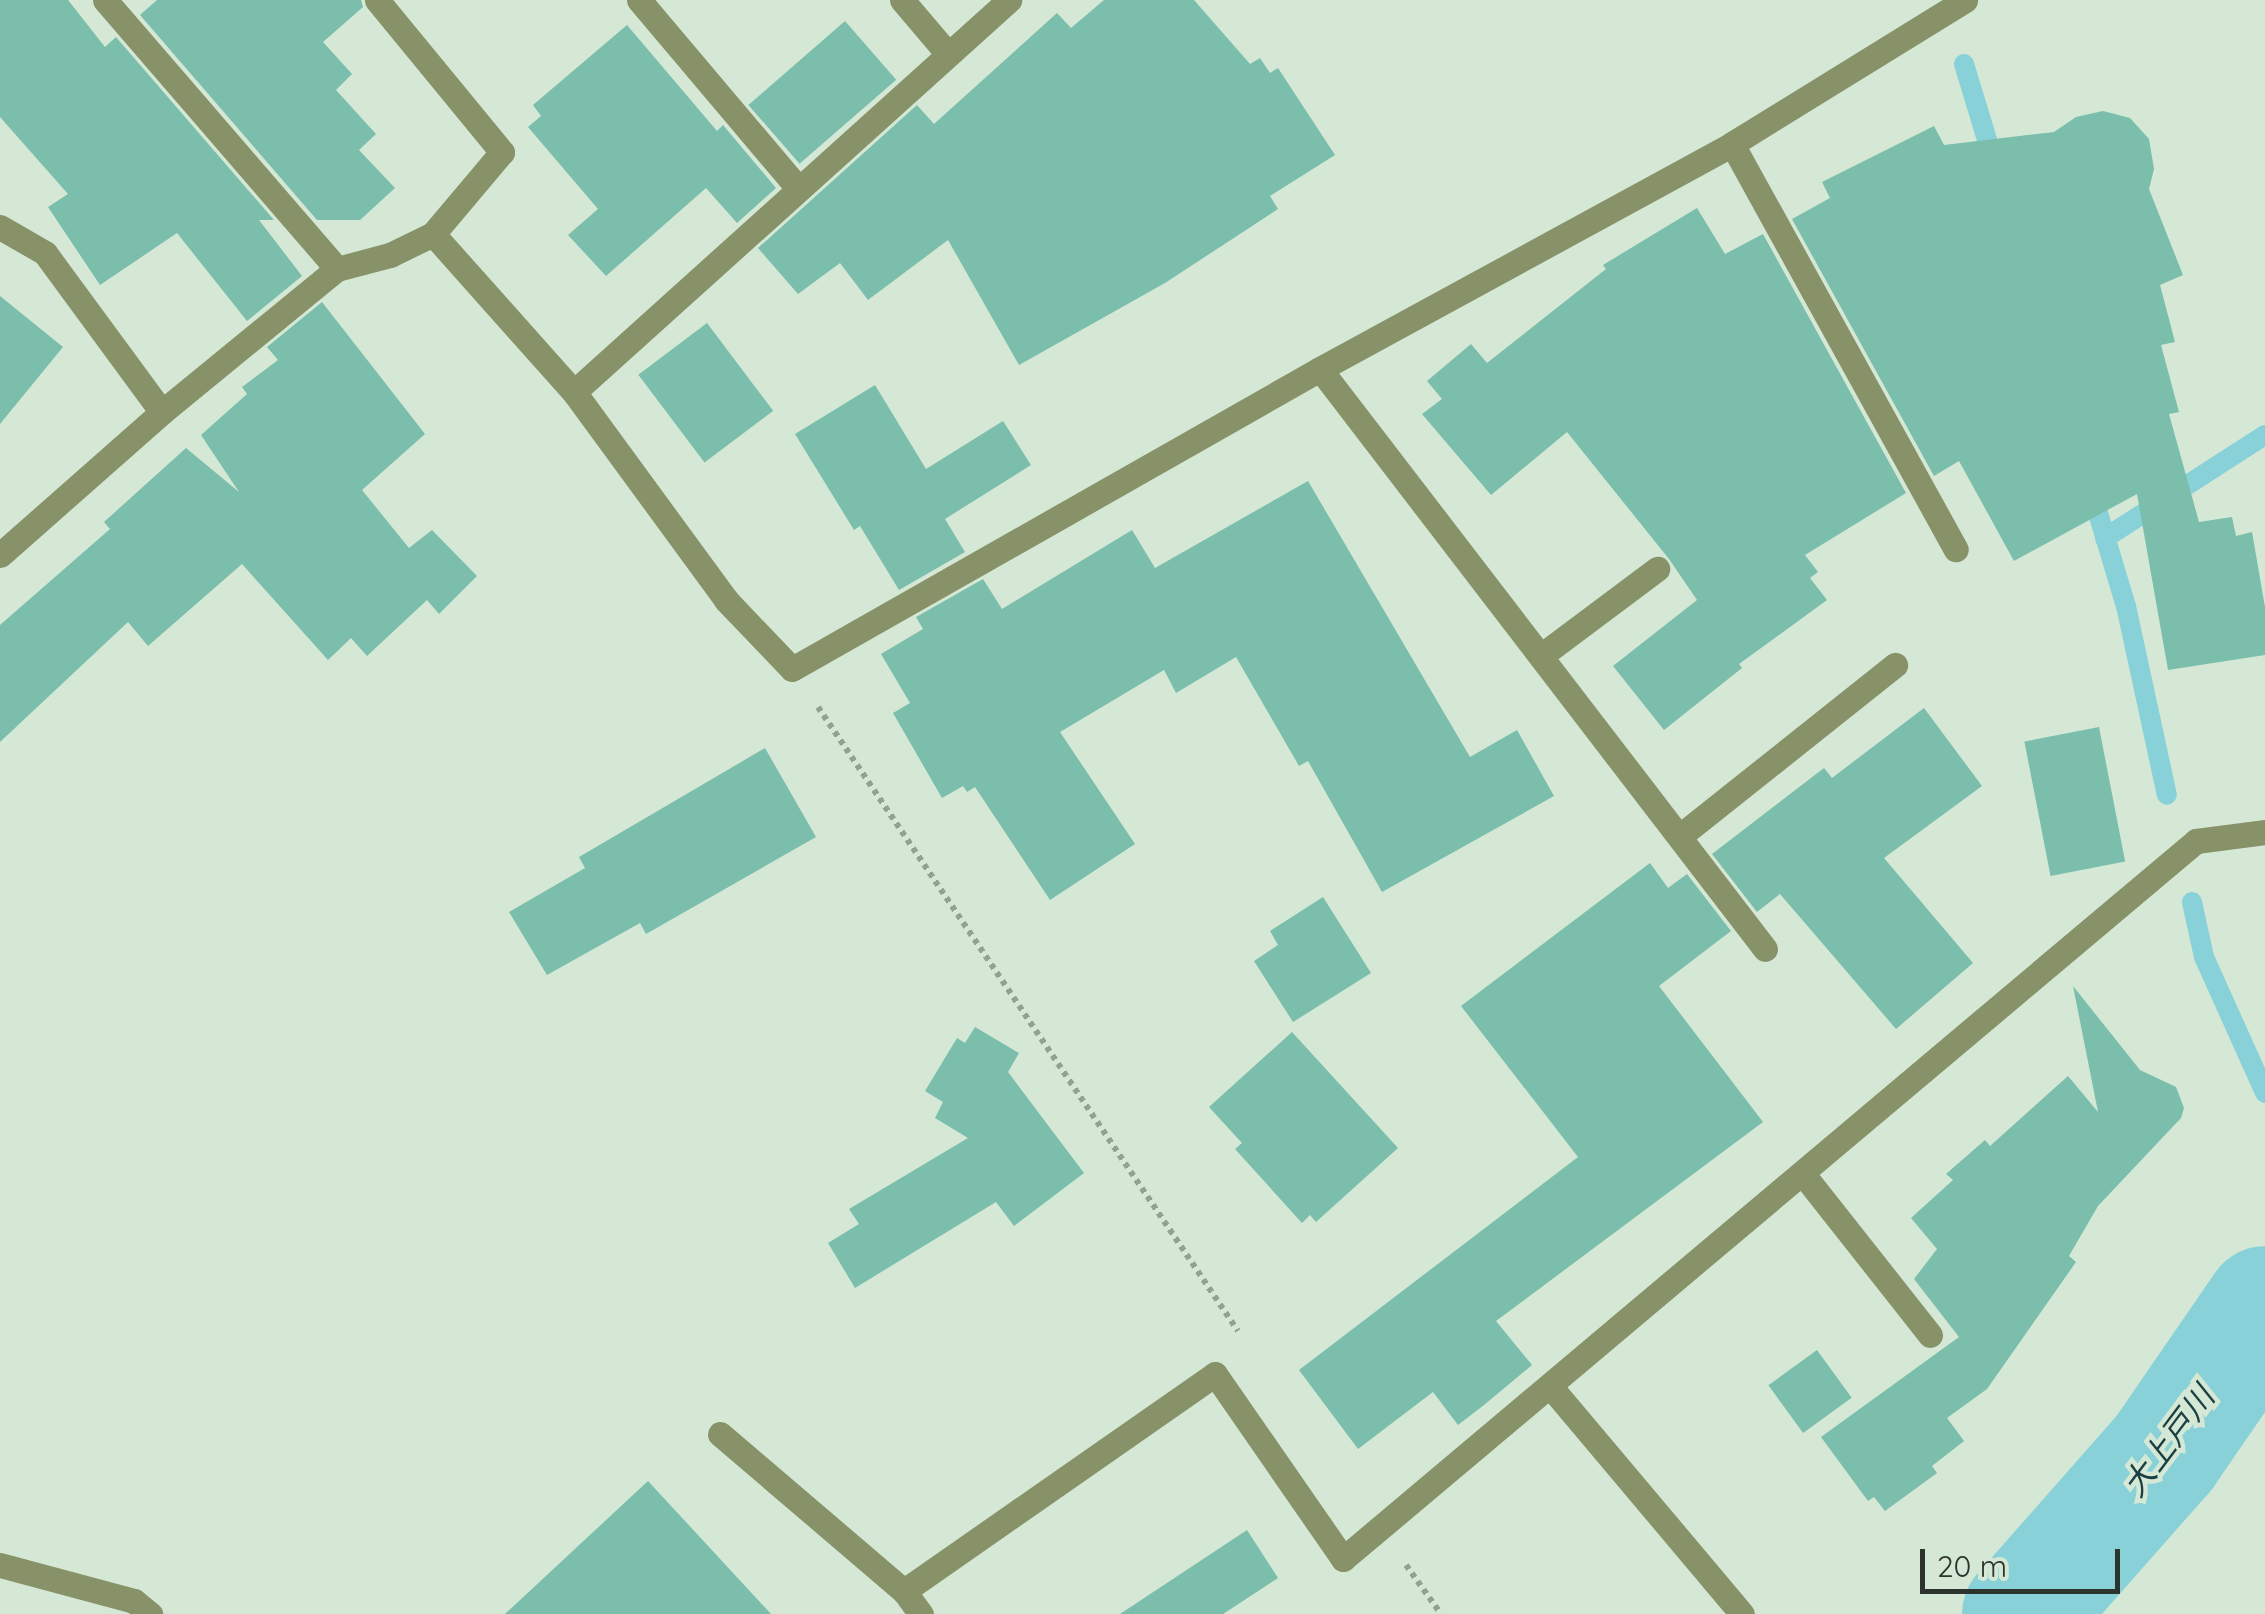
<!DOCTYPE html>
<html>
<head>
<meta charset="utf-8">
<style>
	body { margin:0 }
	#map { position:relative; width:2265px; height:1614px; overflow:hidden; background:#d4e8d5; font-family:Quicksand,"Noto Sans JP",sans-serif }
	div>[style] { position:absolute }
	.stream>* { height:20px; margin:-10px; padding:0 10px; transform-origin:10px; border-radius:10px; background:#88d1d8 }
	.river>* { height:120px; margin:-60px; padding:0 60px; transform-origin:60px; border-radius:60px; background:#88d1d8 }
	.building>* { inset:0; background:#7bbeac; transform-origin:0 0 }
	.path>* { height:6px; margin-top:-3px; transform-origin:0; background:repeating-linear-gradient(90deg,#92a192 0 5px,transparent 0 10px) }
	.minor>* { height:25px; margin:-12.5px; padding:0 12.5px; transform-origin:12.5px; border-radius:12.5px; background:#879268 }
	span { translate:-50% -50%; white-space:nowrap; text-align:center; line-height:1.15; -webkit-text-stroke:9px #d4e8d5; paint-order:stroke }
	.water-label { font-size:32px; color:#1b3f43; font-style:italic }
	.scale { position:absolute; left:1920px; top:1549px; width:200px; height:45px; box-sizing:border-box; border:5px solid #2d342d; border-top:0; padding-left:12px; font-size:30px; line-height:35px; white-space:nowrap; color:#2d342d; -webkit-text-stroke:8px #d4e8d5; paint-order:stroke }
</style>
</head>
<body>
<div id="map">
	<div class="stream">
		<div style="left:1964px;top:64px;width:103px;rotate:73.1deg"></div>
		<div style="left:2092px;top:493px;width:118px;rotate:73.3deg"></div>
		<div style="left:2126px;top:606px;width:193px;rotate:77.8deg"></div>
		<div style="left:2105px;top:538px;width:190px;rotate:-32.8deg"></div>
		<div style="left:2192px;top:902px;width:56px;rotate:77.7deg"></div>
		<div style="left:2204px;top:957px;width:149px;rotate:65.8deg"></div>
	</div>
	<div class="river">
		<div style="left:2022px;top:1614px;width:215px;rotate:-48.6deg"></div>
		<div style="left:2164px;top:1453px;width:178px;rotate:-55.5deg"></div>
	</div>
	<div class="building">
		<div style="clip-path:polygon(0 0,68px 0,105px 47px,116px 37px,274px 220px,259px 220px,302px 276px,247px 321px,177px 233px,100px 285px,48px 207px,68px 194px,0 117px)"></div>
		<div style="clip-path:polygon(157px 0,361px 0,363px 7px,323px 42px,352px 74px,336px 90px,376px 134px,359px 150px,395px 188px,360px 220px,317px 220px,140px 15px)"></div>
		<div style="clip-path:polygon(1104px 0,1194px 0,1250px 64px,1260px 58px,1270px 73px,1278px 68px,1335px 155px,1270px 196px,1278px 209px,1165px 283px,1019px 365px,948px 240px,868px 300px,840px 263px,798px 294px,758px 248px,917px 105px,934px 124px,1057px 13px,1071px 28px)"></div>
		<div style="left:845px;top:21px;width:78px;height:128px;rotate:49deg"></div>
		<div style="clip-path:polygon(627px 25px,717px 131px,723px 125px,776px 188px,737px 223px,706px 188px,606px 276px,568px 235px,598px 209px,528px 127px,541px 116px,533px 105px)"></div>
		<div style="clip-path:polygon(2103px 111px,2130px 118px,2149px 139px,2154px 169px,2149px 189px,2183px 275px,2160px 285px,2175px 342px,2161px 345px,2179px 412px,2169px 414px,2199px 522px,2232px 517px,2236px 536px,2252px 532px,2265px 607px,2265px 655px,2168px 670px,2137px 494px,2014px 561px,1959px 461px,1934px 476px,1792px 219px,1830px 198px,1822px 182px,1934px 126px,1944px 145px,2054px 132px,2076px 117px)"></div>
		<div style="clip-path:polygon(1697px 208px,1725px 254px,1763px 234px,1906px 493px,1805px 555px,1818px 572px,1810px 578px,1827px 600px,1739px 664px,1742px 668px,1664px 730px,1613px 666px,1697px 600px,1669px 559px,1567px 432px,1491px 495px,1422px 414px,1442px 399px,1427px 381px,1471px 344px,1487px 363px,1606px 269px,1603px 265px)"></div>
		<div style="clip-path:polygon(0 296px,63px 347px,0 424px)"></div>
		<div style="clip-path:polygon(322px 302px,425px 434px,362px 490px,409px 548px,432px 530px,477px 576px,439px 614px,427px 600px,367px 656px,351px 638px,328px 660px,242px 564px,148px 646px,128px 622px,0 742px,0 625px,110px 529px,104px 522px,186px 448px,239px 492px,201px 435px,247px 394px,242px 387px,278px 360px,267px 347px)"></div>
		<div style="left:707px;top:323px;width:110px;height:86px;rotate:53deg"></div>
		<div style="clip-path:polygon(875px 385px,926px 469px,1003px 421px,1031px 465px,945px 519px,965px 552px,899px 590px,860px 526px,854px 530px,795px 434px)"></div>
		<div style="clip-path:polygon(1308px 481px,1470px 757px,1517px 730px,1554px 796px,1382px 892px,1308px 761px,1299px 766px,1236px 657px,1176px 693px,1164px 670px,1060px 732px,1135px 844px,1050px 900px,975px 787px,967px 792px,963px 786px,942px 798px,893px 713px,910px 703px,881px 654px,923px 629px,916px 617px,983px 579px,1002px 609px,1132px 530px,1155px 568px)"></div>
		<div style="clip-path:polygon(1924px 708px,1982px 786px,1884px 858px,1973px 963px,1896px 1029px,1780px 894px,1757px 912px,1712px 854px,1824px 768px,1832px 778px)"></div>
		<div style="left:2099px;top:727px;width:137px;height:76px;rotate:79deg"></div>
		<div style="clip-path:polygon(765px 748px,816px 837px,646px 934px,640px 923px,547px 975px,509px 912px,585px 868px,579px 857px)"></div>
		<div style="clip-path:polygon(1650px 863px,1668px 888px,1687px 874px,1731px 931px,1659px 986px,1763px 1122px,1496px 1321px,1532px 1365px,1484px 1405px,1458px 1425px,1433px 1392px,1358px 1449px,1299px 1370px,1578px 1157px,1461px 1006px)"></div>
		<div style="clip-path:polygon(1323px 897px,1371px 973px,1293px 1022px,1254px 961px,1278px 945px,1270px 931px)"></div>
		<div style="clip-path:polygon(2073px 986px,2140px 1070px,2176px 1087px,2184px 1108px,2181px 1118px,2098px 1206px,2069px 1256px,2076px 1262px,1987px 1389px,1947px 1418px,1964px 1441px,1932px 1466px,1937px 1473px,1885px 1511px,1874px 1497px,1868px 1501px,1821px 1437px,1959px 1337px,1914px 1279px,1937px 1249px,1911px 1218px,1953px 1180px,1946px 1174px,1985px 1140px,1990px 1146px,2068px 1076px,2098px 1112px)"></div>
		<div style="clip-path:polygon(975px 1027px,1019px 1053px,1008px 1072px,1084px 1173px,1014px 1226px,996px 1202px,855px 1288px,828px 1243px,859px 1224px,849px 1209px,968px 1138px,935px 1118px,943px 1102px,925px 1091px,957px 1038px,965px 1043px)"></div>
		<div style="clip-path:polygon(1292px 1032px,1398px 1148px,1316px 1222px,1310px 1215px,1302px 1223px,1235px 1149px,1242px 1143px,1209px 1107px)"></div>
		<div style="left:1817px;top:1350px;width:59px;height:60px;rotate:54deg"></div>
		<div style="clip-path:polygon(648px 1481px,771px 1614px,505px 1614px)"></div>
		<div style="clip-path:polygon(1247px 1530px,1278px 1578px,1223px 1614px,1120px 1614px)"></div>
	</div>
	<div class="path">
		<div style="left:818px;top:707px;width:752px;rotate:56.06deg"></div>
		<div style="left:1406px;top:1565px;width:60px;rotate:54.5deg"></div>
	</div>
	<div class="minor">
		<div style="left:105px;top:0;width:355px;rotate:49.2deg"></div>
		<div style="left:377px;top:0;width:197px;rotate:50.6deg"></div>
		<div style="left:502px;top:152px;width:107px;rotate:130.1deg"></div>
		<div style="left:639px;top:0;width:246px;rotate:49.8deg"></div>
		<div style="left:902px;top:0;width:71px;rotate:49.6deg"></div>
		<div style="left:1732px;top:144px;width:463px;rotate:61.1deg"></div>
		<div style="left:0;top:227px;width:52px;rotate:30deg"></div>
		<div style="left:45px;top:253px;width:197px;rotate:53.7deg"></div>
		<div style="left:1320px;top:369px;width:731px;rotate:52.5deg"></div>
		<div style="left:574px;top:392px;width:586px;rotate:-42.02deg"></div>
		<div style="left:0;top:555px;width:216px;rotate:-41.4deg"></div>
		<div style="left:162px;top:412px;width:226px;rotate:-39.3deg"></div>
		<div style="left:337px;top:269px;width:55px;rotate:-14.8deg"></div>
		<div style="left:390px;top:255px;width:48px;rotate:-26deg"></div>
		<div style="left:433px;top:234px;width:212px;rotate:48.3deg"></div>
		<div style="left:574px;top:392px;width:258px;rotate:53.8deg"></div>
		<div style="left:726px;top:600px;width:95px;rotate:46.3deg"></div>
		<div style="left:792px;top:669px;width:607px;rotate:-29.6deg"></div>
		<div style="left:1320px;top:369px;width:469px;rotate:-28.6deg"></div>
		<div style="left:1732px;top:144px;width:274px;rotate:-31.7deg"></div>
		<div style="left:1542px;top:655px;width:144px;rotate:-36.8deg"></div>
		<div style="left:1680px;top:836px;width:275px;rotate:-38.5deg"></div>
		<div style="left:1803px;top:1174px;width:205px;rotate:51.7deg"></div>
		<div style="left:1550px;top:1386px;width:298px;rotate:49.9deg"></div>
		<div style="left:720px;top:1434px;width:242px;rotate:40.5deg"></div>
		<div style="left:904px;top:1591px;width:379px;rotate:-34.9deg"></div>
		<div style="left:1215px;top:1374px;width:225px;rotate:55.3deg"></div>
		<div style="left:1343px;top:1559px;width:1115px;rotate:-40.09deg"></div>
		<div style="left:2196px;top:841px;width:70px;rotate:-7.4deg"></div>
		<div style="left:0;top:1565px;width:139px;rotate:15deg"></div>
		<div style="left:134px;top:1601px;width:21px;rotate:39deg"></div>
		<div style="left:904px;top:1591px;width:29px;rotate:54deg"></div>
	</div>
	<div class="water-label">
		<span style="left:2168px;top:1441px;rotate:-53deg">大上戸川</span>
	</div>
	<div class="scale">20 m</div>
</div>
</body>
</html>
